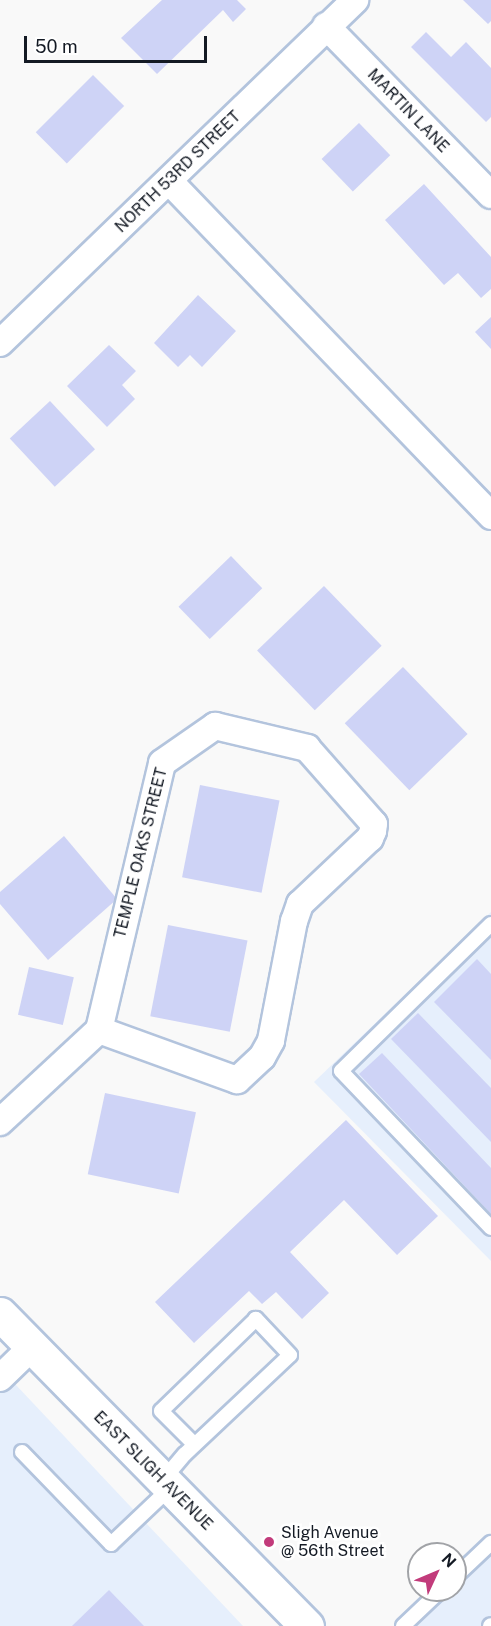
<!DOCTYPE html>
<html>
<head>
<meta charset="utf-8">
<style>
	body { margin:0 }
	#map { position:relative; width:491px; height:1626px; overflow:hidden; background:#f9f9f9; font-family:"Public Sans",sans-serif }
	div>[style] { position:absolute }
	.built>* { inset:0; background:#e6effc }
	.building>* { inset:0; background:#ced3f6; transform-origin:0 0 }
	.roads { filter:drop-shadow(2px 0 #b3c4dd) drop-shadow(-2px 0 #b3c4dd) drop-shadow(0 2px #b3c4dd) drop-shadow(0 -2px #b3c4dd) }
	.service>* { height:14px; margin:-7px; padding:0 7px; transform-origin:7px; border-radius:7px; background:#fff }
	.minor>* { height:26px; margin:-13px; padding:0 13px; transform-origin:13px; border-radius:13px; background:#fff }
	.tertiary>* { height:33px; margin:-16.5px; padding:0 16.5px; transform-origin:16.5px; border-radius:16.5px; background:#fff }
	.dots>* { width:16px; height:16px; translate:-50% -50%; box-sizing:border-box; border:3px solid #fff; border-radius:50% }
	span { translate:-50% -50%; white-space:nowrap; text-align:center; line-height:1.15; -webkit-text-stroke:5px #fff; paint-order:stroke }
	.street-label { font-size:16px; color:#141a24 }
	.poi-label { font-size:16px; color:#141a24 }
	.left { translate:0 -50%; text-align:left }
	.north { position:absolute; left:407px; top:1542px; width:60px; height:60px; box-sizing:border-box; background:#fff; border:2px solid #a1a3a7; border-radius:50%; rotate:46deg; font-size:16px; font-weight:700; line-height:24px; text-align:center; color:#141a24 }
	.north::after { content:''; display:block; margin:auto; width:21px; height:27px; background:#c23b7b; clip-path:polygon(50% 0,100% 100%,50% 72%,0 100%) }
	.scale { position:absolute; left:24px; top:36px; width:183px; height:27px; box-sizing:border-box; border:3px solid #141a24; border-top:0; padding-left:8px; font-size:18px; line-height:21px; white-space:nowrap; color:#141a24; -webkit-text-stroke:4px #fff; paint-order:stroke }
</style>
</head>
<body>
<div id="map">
	<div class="built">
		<div style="clip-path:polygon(491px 912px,491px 1261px,314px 1082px)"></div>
		<div style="clip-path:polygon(0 1368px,243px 1626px,0 1626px)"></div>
		<div style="clip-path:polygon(491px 1544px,491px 1626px,410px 1626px,446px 1590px,455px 1590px,455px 1581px)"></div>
	</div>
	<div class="building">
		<div style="clip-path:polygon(162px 0,237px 0,246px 9px,233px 22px,223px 10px,157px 74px,121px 38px)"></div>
		<div style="clip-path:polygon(463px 0,491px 0,491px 21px,488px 24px)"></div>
		<div style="clip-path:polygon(426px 32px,451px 57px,466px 42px,491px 68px,491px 117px,486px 122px,411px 47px)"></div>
		<div style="left:93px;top:75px;width:44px;height:81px;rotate:45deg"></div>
		<div style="left:359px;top:123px;width:45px;height:52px;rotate:46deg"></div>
		<div style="clip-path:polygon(424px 184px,491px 257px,491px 289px,481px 298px,458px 273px,444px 285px,385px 220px)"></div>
		<div style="clip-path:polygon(198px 295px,236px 331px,202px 367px,190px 355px,178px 367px,154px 343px)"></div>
		<div style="clip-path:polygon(491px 317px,491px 349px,475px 332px)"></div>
		<div style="clip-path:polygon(109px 345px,136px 371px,122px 385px,135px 399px,107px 427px,67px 386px)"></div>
		<div style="left:50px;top:401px;width:66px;height:55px;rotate:47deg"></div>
		<div style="left:231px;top:556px;width:45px;height:73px;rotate:46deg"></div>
		<div style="left:324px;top:586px;width:83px;height:93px;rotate:46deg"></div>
		<div style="left:403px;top:667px;width:93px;height:81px;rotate:46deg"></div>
		<div style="left:200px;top:785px;width:81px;height:94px;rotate:11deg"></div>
		<div style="clip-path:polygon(64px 836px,117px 899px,48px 960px,0 904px,0 892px)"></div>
		<div style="left:168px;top:925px;width:81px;height:93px;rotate:11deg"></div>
		<div style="clip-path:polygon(477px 959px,491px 974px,491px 1060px,434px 1002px)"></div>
		<div style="left:29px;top:967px;width:46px;height:49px;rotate:13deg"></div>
		<div style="clip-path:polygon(418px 1013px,491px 1088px,491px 1142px,391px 1039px)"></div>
		<div style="clip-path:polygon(382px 1053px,491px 1168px,491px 1214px,359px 1074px)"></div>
		<div style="left:105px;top:1093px;width:93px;height:83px;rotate:12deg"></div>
		<div style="clip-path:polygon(346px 1120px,438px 1216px,397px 1255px,344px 1200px,290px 1252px,329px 1293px,302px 1319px,276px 1292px,262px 1304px,249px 1291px,194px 1343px,155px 1302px)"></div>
		<div style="clip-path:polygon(109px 1590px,144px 1626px,72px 1626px)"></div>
	</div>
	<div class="roads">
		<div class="service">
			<div style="left:491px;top:924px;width:210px;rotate:135.6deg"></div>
			<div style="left:341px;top:1071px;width:217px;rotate:46.3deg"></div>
			<div style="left:22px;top:1452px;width:128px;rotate:45.9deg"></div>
			<div style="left:111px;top:1544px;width:81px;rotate:-43.5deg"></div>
			<div style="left:162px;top:1481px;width:35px;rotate:-50deg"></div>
			<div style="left:185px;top:1454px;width:144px;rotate:-43.3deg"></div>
			<div style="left:290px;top:1355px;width:50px;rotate:-133.4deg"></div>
			<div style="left:256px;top:1319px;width:132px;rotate:135.9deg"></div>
			<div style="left:161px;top:1411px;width:47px;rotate:45deg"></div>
			<div style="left:455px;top:1577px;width:50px;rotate:-43.4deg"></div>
			<div style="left:403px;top:1626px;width:52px;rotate:-43.5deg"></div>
			<div style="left:490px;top:1626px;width:1px;rotate:-45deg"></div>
		</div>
		<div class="minor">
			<div style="left:326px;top:26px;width:236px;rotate:45.7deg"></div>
			<div style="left:169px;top:181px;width:465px;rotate:46.1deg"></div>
			<div style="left:0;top:343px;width:494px;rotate:-44deg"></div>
			<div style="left:0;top:1122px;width:135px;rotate:-42.9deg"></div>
			<div style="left:99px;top:1030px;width:274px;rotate:-76.7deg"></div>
			<div style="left:162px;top:763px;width:65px;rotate:-34.9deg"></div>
			<div style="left:215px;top:726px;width:95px;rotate:13.4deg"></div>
			<div style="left:307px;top:748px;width:101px;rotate:48.6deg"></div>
			<div style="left:374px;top:824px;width:7px;rotate:98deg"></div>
			<div style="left:373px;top:831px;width:8px;rotate:113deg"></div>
			<div style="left:370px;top:838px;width:96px;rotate:136.7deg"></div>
			<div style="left:300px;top:904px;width:18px;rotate:109deg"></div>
			<div style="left:294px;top:921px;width:122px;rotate:100.9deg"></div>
			<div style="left:271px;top:1041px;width:18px;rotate:119deg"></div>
			<div style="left:262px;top:1057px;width:34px;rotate:137deg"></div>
			<div style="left:237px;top:1080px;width:147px;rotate:-160.1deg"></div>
			<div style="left:0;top:1378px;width:45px;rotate:-44.1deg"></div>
		</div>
		<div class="tertiary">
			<div style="left:0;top:1314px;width:438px;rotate:45.5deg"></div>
		</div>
	</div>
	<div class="dots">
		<div style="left:269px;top:1542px;background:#c23b7b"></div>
	</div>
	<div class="street-label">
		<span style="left:408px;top:111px;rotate:46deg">MARTIN LANE</span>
		<span style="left:178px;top:172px;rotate:-44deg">NORTH 53RD STREET</span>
		<span style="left:141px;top:853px;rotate:-76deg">TEMPLE OAKS STREET</span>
		<span style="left:153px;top:1471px;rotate:45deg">EAST SLIGH AVENUE</span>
	</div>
	<div class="poi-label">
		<span class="left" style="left:281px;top:1542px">Sligh Avenue<br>@ 56th Street</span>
	</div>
	<div class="north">N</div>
	<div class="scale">50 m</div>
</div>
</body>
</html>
